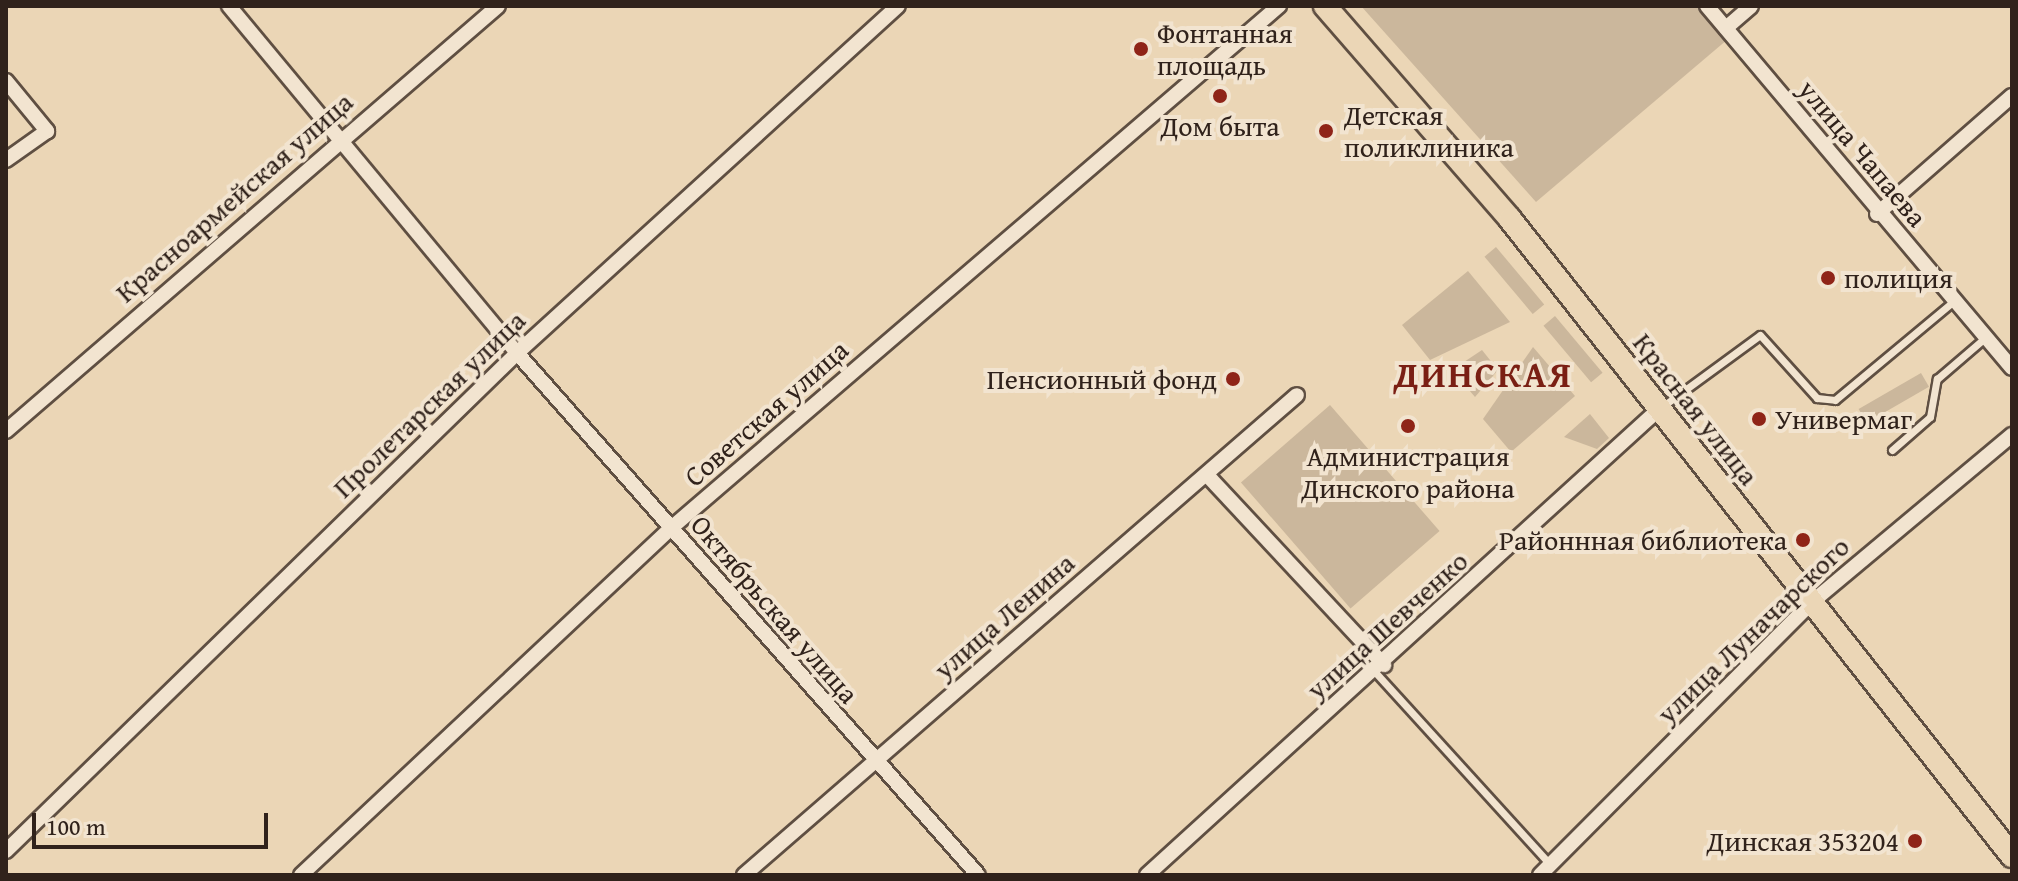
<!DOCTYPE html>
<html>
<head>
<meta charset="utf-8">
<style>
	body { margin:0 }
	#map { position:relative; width:2018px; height:881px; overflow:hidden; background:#ebd6b6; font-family:"Gentium Book Plus",serif }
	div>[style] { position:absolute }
	.green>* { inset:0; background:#cbb79c; transform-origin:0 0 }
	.roads { filter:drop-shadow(2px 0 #5f4f42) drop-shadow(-2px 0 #5f4f42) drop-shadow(0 2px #5f4f42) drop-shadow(0 -2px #5f4f42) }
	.service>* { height:7px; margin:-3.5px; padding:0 3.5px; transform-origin:3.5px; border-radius:3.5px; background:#f2e4d0 }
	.minor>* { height:14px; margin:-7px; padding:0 7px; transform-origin:7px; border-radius:7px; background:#f2e4d0 }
	.primary>* { height:22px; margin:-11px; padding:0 11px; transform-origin:11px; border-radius:11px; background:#ebd6b6 }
	.dots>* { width:22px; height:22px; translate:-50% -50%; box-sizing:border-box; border:4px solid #f2e4d0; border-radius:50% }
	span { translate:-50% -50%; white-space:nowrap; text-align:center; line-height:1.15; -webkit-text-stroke:8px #f2e4d0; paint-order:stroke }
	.poi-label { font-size:28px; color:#30221b }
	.left { translate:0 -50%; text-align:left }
	.right { translate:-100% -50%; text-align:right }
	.street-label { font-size:28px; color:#30221b }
	.district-label { font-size:36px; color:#7a1f14; font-weight:700; letter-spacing:2px }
	.frame { position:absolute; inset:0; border:8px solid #30221b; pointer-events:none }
	.scale { position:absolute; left:32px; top:813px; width:236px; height:36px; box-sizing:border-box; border:4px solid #30221b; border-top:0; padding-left:10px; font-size:24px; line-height:28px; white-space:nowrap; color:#30221b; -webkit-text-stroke:6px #f2e4d0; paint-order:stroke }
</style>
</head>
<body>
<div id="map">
	<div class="green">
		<div style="clip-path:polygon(1361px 6px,1698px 6px,1728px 39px,1536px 202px)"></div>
		<div style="left:1496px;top:247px;width:75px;height:15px;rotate:50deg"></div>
		<div style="clip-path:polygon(1468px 271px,1510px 322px,1430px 360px,1402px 325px)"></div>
		<div style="left:1555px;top:316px;width:74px;height:15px;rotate:50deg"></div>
		<div style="clip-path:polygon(1533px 347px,1575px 396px,1511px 452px,1483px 419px)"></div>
		<div style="clip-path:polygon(1482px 350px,1498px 370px,1475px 397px,1452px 370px)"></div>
		<div style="left:1921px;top:373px;width:16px;height:72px;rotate:60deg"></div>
		<div style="left:1330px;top:405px;width:167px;height:118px;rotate:49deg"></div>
		<div style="clip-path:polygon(1590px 414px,1609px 438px,1597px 449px,1564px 437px)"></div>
	</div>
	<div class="roads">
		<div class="service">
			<div style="left:1663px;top:406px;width:120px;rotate:-36.2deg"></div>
			<div style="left:1760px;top:335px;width:85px;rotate:47.9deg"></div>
			<div style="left:1817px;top:398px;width:18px;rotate:6deg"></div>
			<div style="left:1835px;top:400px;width:156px;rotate:-39.8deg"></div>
			<div style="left:1892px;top:450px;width:50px;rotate:-41deg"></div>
			<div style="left:1930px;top:417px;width:39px;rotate:-80deg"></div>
			<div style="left:1937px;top:379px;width:65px;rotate:-40.6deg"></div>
			<div style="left:1375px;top:672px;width:260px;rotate:47.7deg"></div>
		</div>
		<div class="minor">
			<div style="left:229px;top:6px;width:451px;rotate:50.3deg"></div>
			<div style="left:517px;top:353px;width:696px;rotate:48.55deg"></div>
			<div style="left:1707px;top:6px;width:473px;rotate:49.9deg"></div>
			<div style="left:1726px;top:28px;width:33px;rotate:-41deg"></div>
			<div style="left:6px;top:81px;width:65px;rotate:50.6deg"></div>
			<div style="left:47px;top:131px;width:50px;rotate:144.7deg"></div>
			<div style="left:1877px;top:214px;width:179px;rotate:-41.2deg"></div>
			<div style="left:6px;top:431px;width:650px;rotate:-40.82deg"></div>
			<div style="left:1207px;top:475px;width:260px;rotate:47deg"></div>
			<div style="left:6px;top:851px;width:714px;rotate:-44.26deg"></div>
			<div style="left:517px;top:353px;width:515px;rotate:-42.33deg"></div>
			<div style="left:301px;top:875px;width:506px;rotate:-43.16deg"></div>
			<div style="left:670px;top:529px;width:803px;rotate:-40.66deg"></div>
			<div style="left:744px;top:875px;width:732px;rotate:-40.96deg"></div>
			<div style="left:1147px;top:875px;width:691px;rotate:-42.3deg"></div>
			<div style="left:1540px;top:875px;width:384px;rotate:-45.1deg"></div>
			<div style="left:1811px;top:603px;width:262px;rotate:-39.9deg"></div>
		</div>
		<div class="primary">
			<div style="left:1325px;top:6px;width:282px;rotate:49deg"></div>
			<div style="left:1510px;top:219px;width:811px;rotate:51.76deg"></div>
		</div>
	</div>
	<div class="dots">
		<div style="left:1141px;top:49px;background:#8f2418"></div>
		<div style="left:1220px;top:96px;background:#8f2418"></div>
		<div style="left:1326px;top:131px;background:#8f2418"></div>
		<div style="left:1828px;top:278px;background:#8f2418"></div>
		<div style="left:1233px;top:379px;background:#8f2418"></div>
		<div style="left:1759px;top:419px;background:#8f2418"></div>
		<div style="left:1408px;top:426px;background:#8f2418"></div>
		<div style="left:1803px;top:540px;background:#8f2418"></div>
		<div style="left:1915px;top:841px;background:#8f2418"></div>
	</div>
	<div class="poi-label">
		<span class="left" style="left:1157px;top:49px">Фонтанная<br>площадь</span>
		<span class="left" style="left:1344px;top:131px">Детская<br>поликлиника</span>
		<span style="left:1220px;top:126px">Дом быта</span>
		<span class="left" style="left:1844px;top:278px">полиция</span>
		<span class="right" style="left:1217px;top:379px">Пенсионный фонд</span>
		<span class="left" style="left:1775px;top:419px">Универмаг</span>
		<span style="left:1408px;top:472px">Администрация<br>Динского района</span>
		<span class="right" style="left:1787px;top:540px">Районнная библиотека</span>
		<span class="right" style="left:1899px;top:841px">Динская 353204</span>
	</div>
	<div class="street-label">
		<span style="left:1863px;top:153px;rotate:50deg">улица Чапаева</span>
		<span style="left:234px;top:197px;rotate:-41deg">Красноармейская улица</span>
		<span style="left:429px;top:404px;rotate:-44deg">Пролетарская улица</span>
		<span style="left:1696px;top:409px;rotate:52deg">Красная улица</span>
		<span style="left:766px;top:413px;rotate:-41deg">Советская улица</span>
		<span style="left:775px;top:609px;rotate:49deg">Октябрьская улица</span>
		<span style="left:1004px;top:616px;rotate:-41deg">улица Ленина</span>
		<span style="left:1387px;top:625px;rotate:-42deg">улица Шевченко</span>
		<span style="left:1753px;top:630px;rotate:-44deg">улица Луначарского</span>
	</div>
	<div class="district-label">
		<span style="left:1483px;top:374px">ДИНСКАЯ</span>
	</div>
	<div class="frame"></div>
	<div class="scale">100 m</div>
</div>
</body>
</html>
